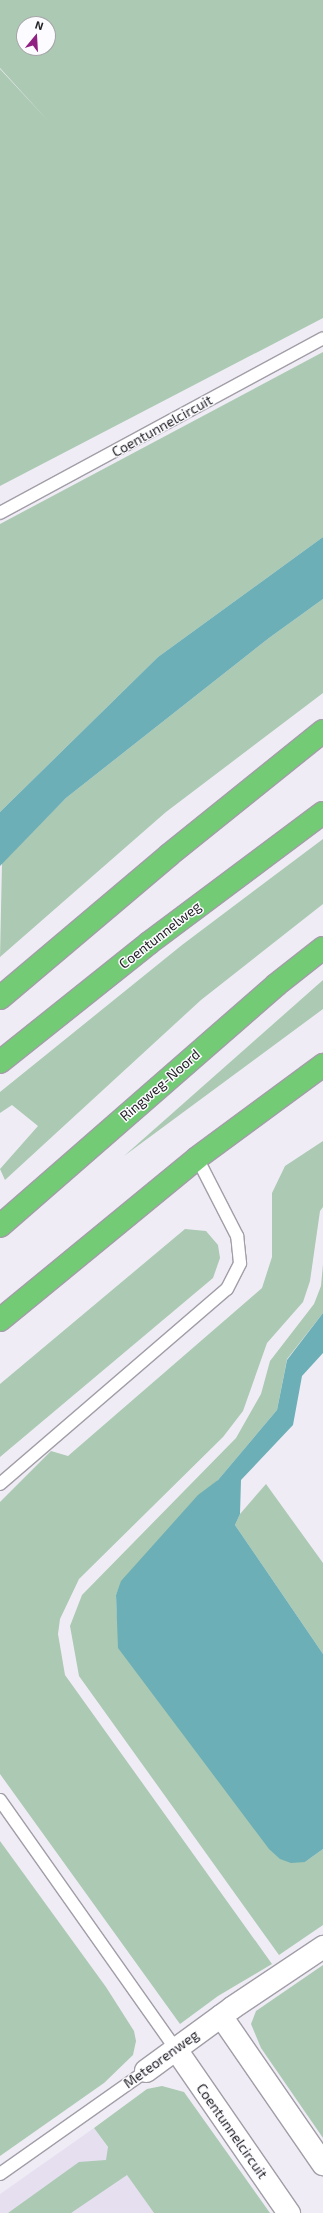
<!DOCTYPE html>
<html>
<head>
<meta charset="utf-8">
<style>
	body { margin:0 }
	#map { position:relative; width:323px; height:2213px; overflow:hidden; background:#f0ecf6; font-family:"Exo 2",sans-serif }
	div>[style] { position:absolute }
	.built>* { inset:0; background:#e5dfef }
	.green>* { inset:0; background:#abc9b3 }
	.water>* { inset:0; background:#6cafb6 }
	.roads { filter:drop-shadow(1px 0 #a29ea7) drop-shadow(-1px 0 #a29ea7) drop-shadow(0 1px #a29ea7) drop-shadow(0 -1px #a29ea7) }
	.service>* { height:12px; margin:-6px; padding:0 6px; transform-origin:6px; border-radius:6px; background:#fff }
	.minor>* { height:22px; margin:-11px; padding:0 11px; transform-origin:11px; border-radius:11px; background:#fff }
	.motorway>* { height:22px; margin:-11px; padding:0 11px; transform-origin:11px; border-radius:11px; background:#73cb76 }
	span { translate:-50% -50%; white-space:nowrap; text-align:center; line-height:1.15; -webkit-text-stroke:3px #fcfbff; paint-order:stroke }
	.street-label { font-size:14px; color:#242326 }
	.north { position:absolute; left:16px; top:16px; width:40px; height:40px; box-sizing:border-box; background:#fcfbff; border:1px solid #a6a5a8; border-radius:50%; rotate:18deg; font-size:11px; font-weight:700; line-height:16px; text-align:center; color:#242326 }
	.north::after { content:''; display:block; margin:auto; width:14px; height:18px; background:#902183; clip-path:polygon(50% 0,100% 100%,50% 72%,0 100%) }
</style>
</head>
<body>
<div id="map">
	<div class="built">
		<div style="clip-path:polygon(94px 2128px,154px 2213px,0 2213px,0 2194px)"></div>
	</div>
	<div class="green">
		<div style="clip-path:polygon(evenodd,0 0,323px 0,323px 318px,0 486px,0 69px,50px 123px,0 68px,0 0,24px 24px,48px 24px,48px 48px,24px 48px,24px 24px)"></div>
		<div style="clip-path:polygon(323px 352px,323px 537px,158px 657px,0 812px,0 524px)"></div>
		<div style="clip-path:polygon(323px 599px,323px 693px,166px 812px,0 957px,2px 863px,66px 798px,269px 638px)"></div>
		<div style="clip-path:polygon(323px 839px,323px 904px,201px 1000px,5px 1180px,0 1169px,38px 1126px,12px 1105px,0 1113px,0 1092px,182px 945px)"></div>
		<div style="clip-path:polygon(323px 980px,323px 1009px,124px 1156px)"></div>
		<div style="clip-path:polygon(323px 1141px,323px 1207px,320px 1211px,310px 1281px,303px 1302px,267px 1343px,243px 1411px,223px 1437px,79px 1579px,60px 1619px,58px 1634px,65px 1675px,272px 1964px,218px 1996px,180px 2024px,0 1774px,0 1502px,51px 1451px,68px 1456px,262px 1288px,272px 1257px,272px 1193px,285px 1166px)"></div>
		<div style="clip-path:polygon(185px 1229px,206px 1231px,218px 1245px,220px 1258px,213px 1278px,0 1457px,0 1384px)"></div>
		<div style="clip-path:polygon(323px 1264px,323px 1313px,287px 1359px,277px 1410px,218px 1480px,122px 1581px,116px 1595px,117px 1617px,305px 1862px,323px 1849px,323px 1925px,279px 1955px,79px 1676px,70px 1626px,82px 1595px,236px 1438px,261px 1394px,270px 1361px,314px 1304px,321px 1286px)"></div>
		<div style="clip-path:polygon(266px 1484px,323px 1563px,323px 1654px,235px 1525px,240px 1514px)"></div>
		<div style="clip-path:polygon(0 1841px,106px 1987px,134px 2031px,136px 2041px,133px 2055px,104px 2083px,0 2156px)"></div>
		<div style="clip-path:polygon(323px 1965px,323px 2138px,261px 2048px,251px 2024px,256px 2011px)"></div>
		<div style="clip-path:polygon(162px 2086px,184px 2092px,270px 2213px,154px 2213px,127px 2175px,71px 2213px,8px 2213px,79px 2162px,106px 2160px,108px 2147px,94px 2128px,147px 2089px)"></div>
	</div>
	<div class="water">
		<div style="clip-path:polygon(323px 537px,323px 599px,269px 638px,66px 798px,0 866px,0 812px,158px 657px)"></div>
		<div style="clip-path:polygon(323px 1313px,323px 1353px,302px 1376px,293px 1425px,241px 1480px,240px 1514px,235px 1525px,323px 1654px,323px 1849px,305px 1862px,291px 1863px,280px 1859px,269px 1849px,118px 1648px,116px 1595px,121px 1581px,198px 1495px,218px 1480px,277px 1410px,287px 1360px)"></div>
	</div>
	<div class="roads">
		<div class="service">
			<div style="left:0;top:513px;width:367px;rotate:-28.4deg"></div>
			<div style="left:0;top:1484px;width:299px;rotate:-40.7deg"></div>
			<div style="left:227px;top:1289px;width:29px;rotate:-63deg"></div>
			<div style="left:240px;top:1263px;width:27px;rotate:-96deg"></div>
			<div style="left:237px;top:1236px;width:88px;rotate:-117.1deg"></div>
			<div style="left:0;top:1800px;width:304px;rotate:54.8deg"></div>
			<div style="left:0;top:2174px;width:179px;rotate:-35.2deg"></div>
		</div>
		<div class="minor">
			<div style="left:221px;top:2016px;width:180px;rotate:55.4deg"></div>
			<div style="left:175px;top:2048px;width:201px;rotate:55.4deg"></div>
			<div style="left:146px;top:2071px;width:107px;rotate:-36.2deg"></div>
			<div style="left:232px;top:2008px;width:110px;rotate:-33.8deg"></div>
		</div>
		<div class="motorway">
			<div style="left:0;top:998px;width:221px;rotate:-40.2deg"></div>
			<div style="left:169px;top:855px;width:198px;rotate:-38.8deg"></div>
			<div style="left:0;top:1062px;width:191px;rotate:-38.6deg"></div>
			<div style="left:149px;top:943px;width:217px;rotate:-36.8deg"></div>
			<div style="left:0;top:1226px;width:366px;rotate:-41.1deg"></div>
			<div style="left:276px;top:985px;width:60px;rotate:-38.2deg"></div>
			<div style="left:0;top:1320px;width:255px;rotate:-39.4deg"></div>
			<div style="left:197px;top:1158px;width:157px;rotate:-36.4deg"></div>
		</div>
	</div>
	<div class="street-label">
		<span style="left:162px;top:426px;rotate:-29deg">Coentunnelcircuit</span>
		<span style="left:160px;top:935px;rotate:-38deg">Coentunnelweg</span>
		<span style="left:160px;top:1085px;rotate:-41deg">Ringweg-Noord</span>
		<span style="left:161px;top:2059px;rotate:-36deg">Meteorenweg</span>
		<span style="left:232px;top:2131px;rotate:55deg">Coentunnelcircuit</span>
	</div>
	<div class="north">N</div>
</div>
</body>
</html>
